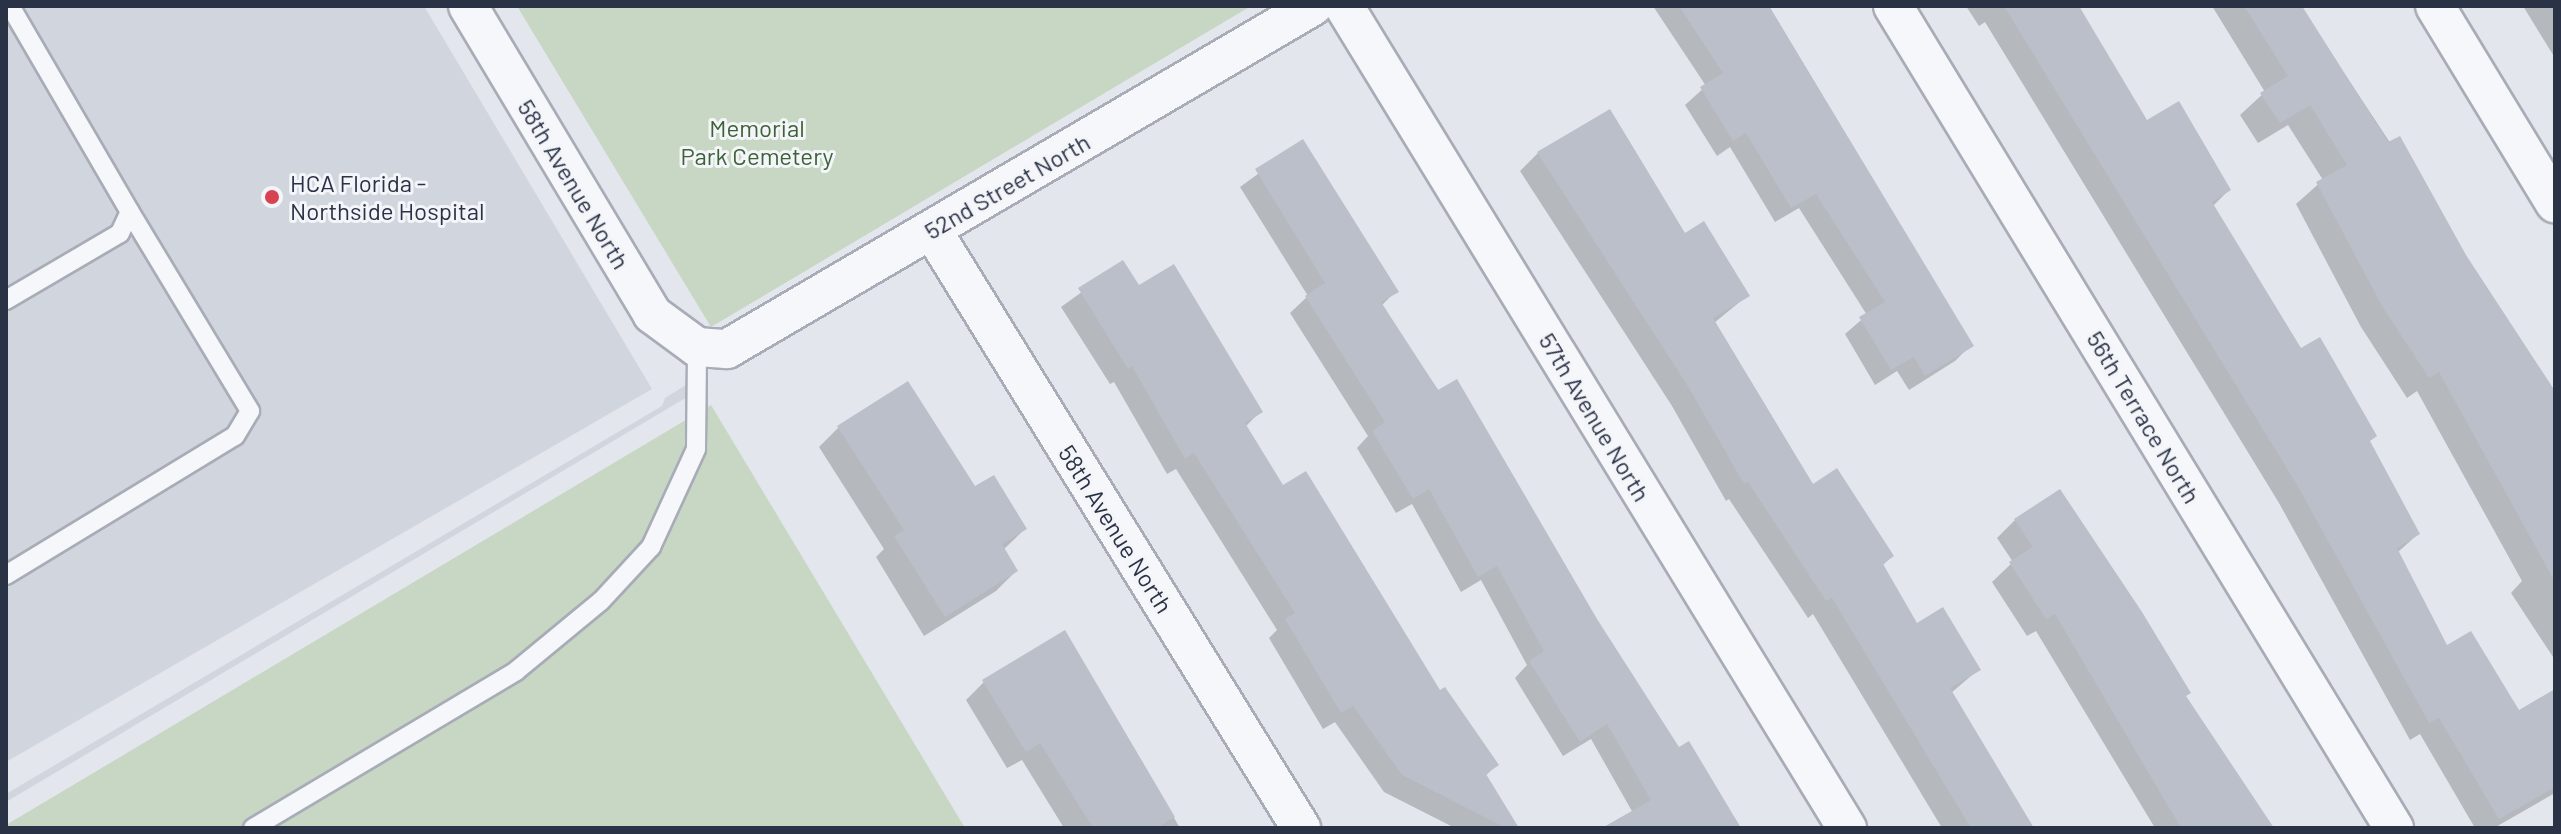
<!DOCTYPE html>
<html>
<head>
<meta charset="utf-8">
<style>
	body { margin:0 }
	#map { position:relative; width:2561px; height:834px; overflow:hidden; background:#e3e6ec; font-family:Barlow,sans-serif }
	div>[style] { position:absolute }
	.built>* { inset:0; background:#d1d5de }
	.green>* { inset:0; background:#c8d6c4 }
	.shadow>* { inset:0; background:#0003 }
	.building>* { inset:0; background:#babfca }
	.roads { filter:drop-shadow(2px 0 #a8acb7) drop-shadow(-2px 0 #a8acb7) drop-shadow(0 2px #a8acb7) drop-shadow(0 -2px #a8acb7) }
	.lane>* { height:18px; margin:-9px; padding:0 9px; transform-origin:9px; border-radius:9px; background:#f6f7fa }
	.street>* { height:38px; margin:-19px; padding:0 19px; transform-origin:19px; border-radius:19px; background:#f6f7fa }
	.dots>* { width:22px; height:22px; translate:-50% -50%; box-sizing:border-box; border:4px solid #f3f5f9; border-radius:50% }
	span { translate:-50% -50%; white-space:nowrap; text-align:center; line-height:1.15; -webkit-text-stroke:6px #f3f5f9; paint-order:stroke }
	.park-label { font-size:24px; color:#3c6236 }
	.poi-label { font-size:24px; color:#2a3246 }
	.left { translate:0 -50%; text-align:left }
	.street-label { font-size:24px; color:#2a3246 }
	.frame { position:absolute; inset:0; border:8px solid #2a3246; pointer-events:none }
</style>
</head>
<body>
<div id="map">
	<div class="built">
		<div style="clip-path:polygon(6px 6px,424px 6px,652px 389px,6px 762px)"></div>
		<div style="clip-path:polygon(694px 380px,699px 390px,6px 802px,6px 794px,662px 406px,665px 398px)"></div>
	</div>
	<div class="green">
		<div style="clip-path:polygon(517px 6px,1251px 6px,711px 327px)"></div>
		<div style="clip-path:polygon(711px 405px,965px 828px,6px 828px,6px 825px)"></div>
	</div>
	<div class="shadow">
		<div style="clip-path:polygon(1653px 6px,1769px 6px,1971px 345px,1955px 361px,1909px 390px,1897px 371px,1875px 385px,1845px 334px,1867px 315px,1799px 208px,1775px 222px,1730px 147px,1717px 156px,1685px 105px,1706px 86px)"></div>
		<div style="clip-path:polygon(1966px 6px,2077px 6px,2146px 123px,2229px 190px,2212px 207px,2300px 351px,2369px 442px,2418px 534px,2397px 553px,2447px 648px,2518px 713px,2555px 729px,2555px 793px,2494px 828px,2475px 828px,2420px 734px,2410px 740px,2279px 503px,1985px 22px,1979px 26px)"></div>
		<div style="clip-path:polygon(2212px 6px,2300px 6px,2555px 393px,2555px 660px,2511px 593px,2522px 581px,2417px 391px,2407px 398px,2361px 327px,2296px 204px,2323px 180px,2288px 125px,2258px 143px,2240px 115px,2265px 92px)"></div>
		<div style="clip-path:polygon(2523px 6px,2555px 6px,2555px 58px)"></div>
		<div style="clip-path:polygon(1302px 142px,1396px 291px,1381px 306px,1595px 620px,1728px 828px,1615px 828px,1633px 813px,1591px 739px,1563px 756px,1515px 678px,1527px 665px,1481px 580px,1461px 592px,1412px 504px,1396px 513px,1357px 448px,1368px 436px,1290px 313px,1308px 296px,1240px 187px)"></div>
		<div style="clip-path:polygon(1538px 153px,1684px 236px,1747px 296px,1714px 323px,1812px 487px,1892px 556px,1882px 566px,1916px 626px,1978px 670px,1951px 693px,2032px 828px,1942px 828px,1813px 614px,1808px 618px,1729px 499px,1726px 501px,1672px 406px,1520px 171px)"></div>
		<div style="clip-path:polygon(1122px 263px,1138px 288px,1261px 411px,1245px 427px,1282px 488px,1497px 765px,1485px 776px,1517px 828px,1455px 828px,1384px 792px,1335px 722px,1323px 729px,1269px 638px,1277px 630px,1176px 469px,1167px 474px,1114px 382px,1110px 384px,1061px 307px)"></div>
		<div style="clip-path:polygon(839px 427px,1025px 529px,1003px 550px,1016px 571px,996px 591px,924px 636px,876px 557px,884px 549px,819px 447px)"></div>
		<div style="clip-path:polygon(2015px 520px,2185px 697px,2272px 828px,2155px 828px,2036px 631px,2027px 636px,1992px 582px,2013px 562px,1997px 538px)"></div>
		<div style="clip-path:polygon(1064px 633px,1180px 828px,1064px 828px,1022px 760px,1007px 768px,966px 700px,984px 682px)"></div>
	</div>
	<div class="building">
		<div style="clip-path:polygon(1679px 6px,1769px 6px,1974px 346px,1925px 376px,1914px 357px,1891px 370px,1859px 317px,1885px 302px,1816px 194px,1791px 208px,1746px 133px,1733px 141px,1700px 87px,1723px 73px)"></div>
		<div style="clip-path:polygon(2004px 6px,2079px 6px,2147px 120px,2179px 101px,2231px 190px,2212px 202px,2301px 348px,2320px 337px,2377px 436px,2370px 441px,2420px 534px,2397px 548px,2447px 645px,2471px 631px,2519px 710px,2555px 689px,2555px 787px,2499px 819px,2439px 718px,2429px 723px,2297px 485px)"></div>
		<div style="clip-path:polygon(2244px 6px,2302px 6px,2388px 142px,2400px 136px,2466px 255px,2555px 391px,2555px 582px,2439px 372px,2429px 378px,2382px 306px,2316px 182px,2347px 165px,2310px 105px,2280px 123px,2260px 93px,2288px 76px)"></div>
		<div style="clip-path:polygon(1610px 109px,1685px 233px,1704px 221px,1750px 296px,1713px 318px,1813px 484px,1837px 468px,1894px 556px,1883px 564px,1917px 623px,1943px 607px,1981px 670px,1950px 688px,2034px 828px,1971px 828px,1832px 598px,1826px 601px,1748px 482px,1744px 484px,1689px 388px,1537px 152px)"></div>
		<div style="clip-path:polygon(1303px 139px,1399px 292px,1381px 302px,1438px 390px,1457px 379px,1597px 619px,1679px 747px,1689px 741px,1741px 828px,1602px 828px,1651px 800px,1607px 724px,1580px 742px,1529px 661px,1544px 651px,1497px 566px,1478px 577px,1429px 489px,1413px 499px,1372px 431px,1385px 422px,1305px 296px,1325px 283px,1255px 169px)"></div>
		<div style="clip-path:polygon(1123px 260px,1139px 285px,1174px 264px,1263px 412px,1245px 423px,1283px 485px,1306px 471px,1440px 690px,1445px 687px,1499px 765px,1486px 774px,1519px 828px,1506px 828px,1402px 775px,1353px 706px,1341px 713px,1285px 619px,1295px 613px,1194px 453px,1185px 459px,1132px 366px,1128px 369px,1078px 288px)"></div>
		<div style="clip-path:polygon(908px 381px,975px 486px,994px 475px,1027px 529px,1002px 544px,1018px 571px,945px 617px,894px 536px,904px 530px,837px 426px)"></div>
		<div style="clip-path:polygon(2060px 489px,2142px 612px,2191px 693px,2186px 696px,2274px 828px,2181px 828px,2055px 614px,2046px 619px,2009px 562px,2033px 547px,2014px 519px)"></div>
		<div style="clip-path:polygon(1065px 630px,1175px 817px,1157px 828px,1093px 828px,1040px 743px,1026px 752px,982px 680px)"></div>
	</div>
	<div class="roads">
		<div class="lane">
			<div style="left:6px;top:300px;width:132px;rotate:-30.4deg"></div>
			<div style="left:120px;top:233px;width:23px;rotate:-65deg"></div>
			<div style="left:130px;top:212px;width:238px;rotate:-120.2deg"></div>
			<div style="left:6px;top:575px;width:268px;rotate:-31.3deg"></div>
			<div style="left:235px;top:436px;width:29px;rotate:-59deg"></div>
			<div style="left:250px;top:411px;width:232px;rotate:-121.1deg"></div>
			<div style="left:253px;top:828px;width:306px;rotate:-30.8deg"></div>
			<div style="left:516px;top:671px;width:110px;rotate:-39.5deg"></div>
			<div style="left:601px;top:601px;width:74px;rotate:-47.2deg"></div>
			<div style="left:651px;top:547px;width:108px;rotate:-65.3deg"></div>
			<div style="left:696px;top:449px;width:102px;rotate:-89.4deg"></div>
		</div>
		<div class="street">
			<div style="left:468px;top:6px;width:359px;rotate:59.1deg"></div>
			<div style="left:652px;top:314px;width:56px;rotate:36.3deg"></div>
			<div style="left:697px;top:347px;width:30px;rotate:4deg"></div>
			<div style="left:727px;top:349px;width:679px;rotate:-30.34deg"></div>
			<div style="left:1344px;top:6px;width:964px;rotate:58.54deg"></div>
			<div style="left:1893px;top:6px;width:963px;rotate:58.64deg"></div>
			<div style="left:2435px;top:6px;width:231px;rotate:58.7deg"></div>
			<div style="left:932px;top:230px;width:703px;rotate:58.32deg"></div>
		</div>
	</div>
	<div class="dots">
		<div style="left:272px;top:197px;background:#d64351"></div>
	</div>
	<div class="park-label">
		<span style="left:757px;top:142px">Memorial<br>Park Cemetery</span>
	</div>
	<div class="poi-label">
		<span class="left" style="left:290px;top:197px">HCA Florida -<br>Northside Hospital</span>
	</div>
	<div class="street-label">
		<span style="left:574px;top:184px;rotate:59deg">58th Avenue North</span>
		<span style="left:1007px;top:186px;rotate:-30deg">52nd Street North</span>
		<span style="left:1595px;top:417px;rotate:59deg">57th Avenue North</span>
		<span style="left:2144px;top:417px;rotate:59deg">56th Terrace North</span>
		<span style="left:1116px;top:529px;rotate:58deg">58th Avenue North</span>
	</div>
	<div class="frame"></div>
</div>
</body>
</html>
